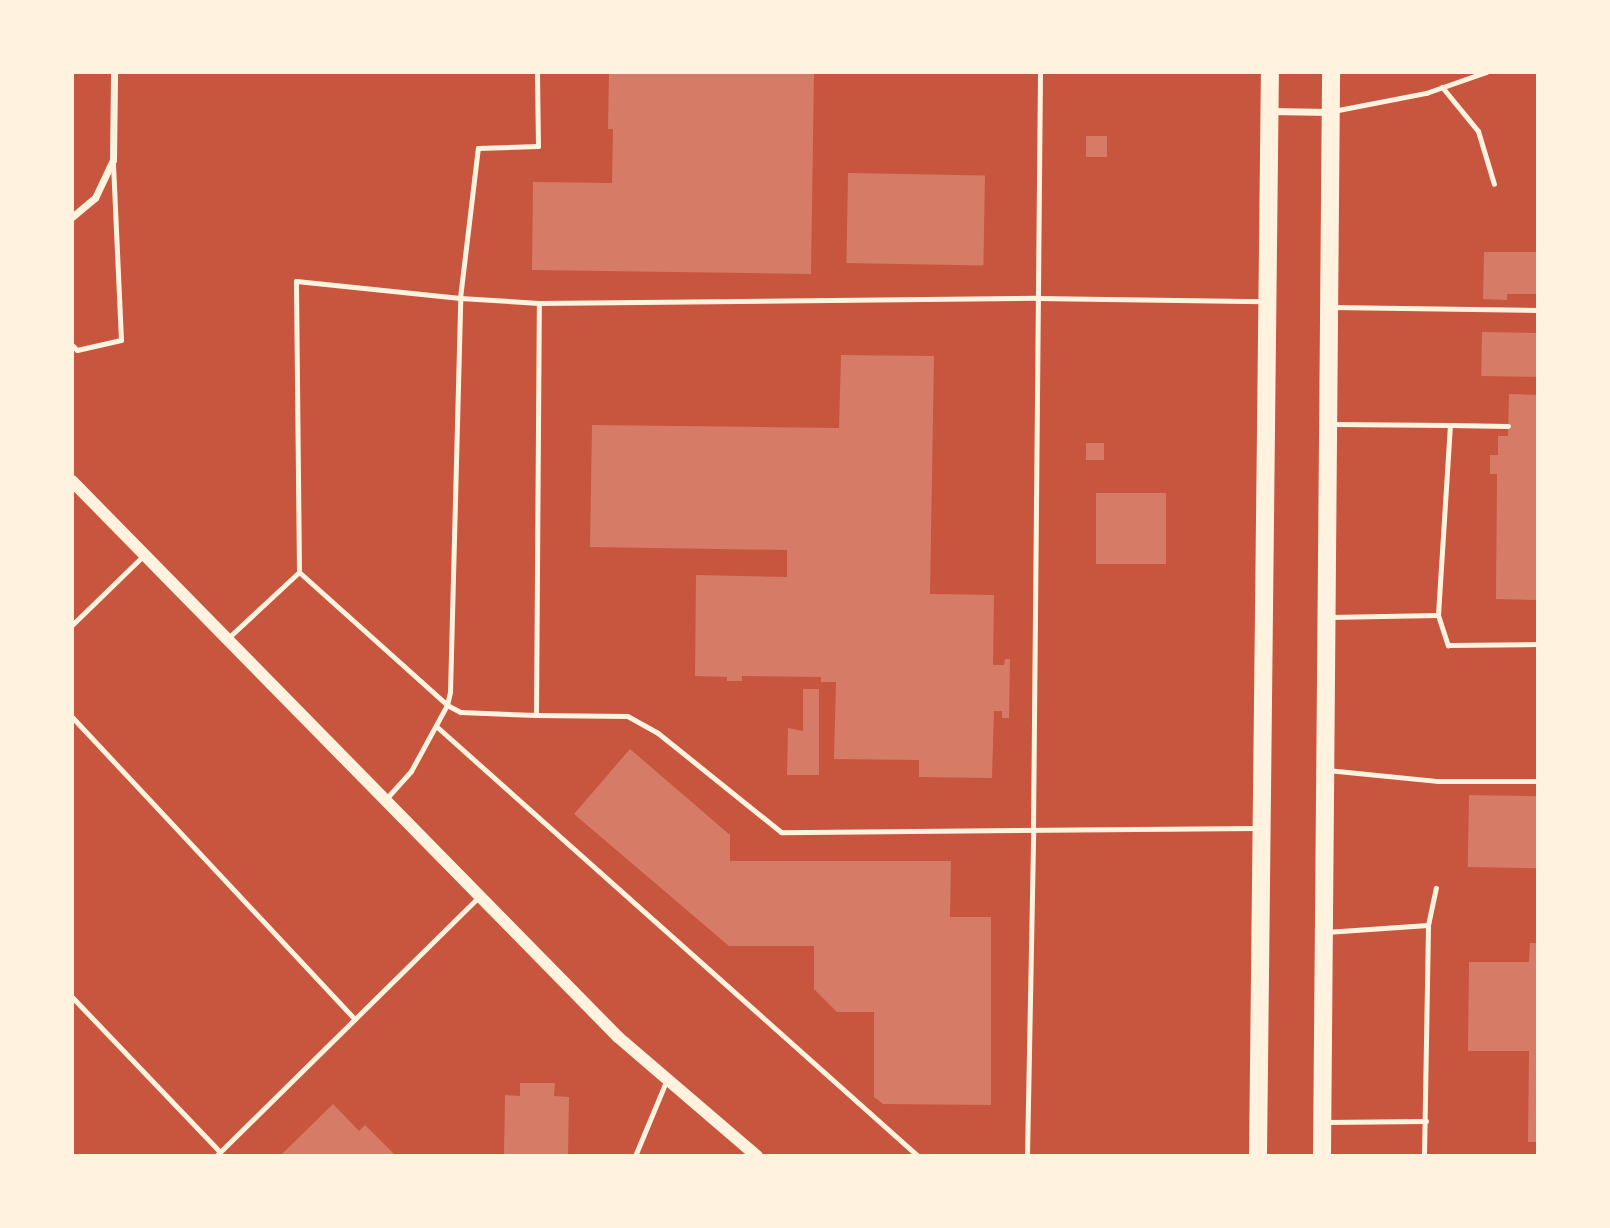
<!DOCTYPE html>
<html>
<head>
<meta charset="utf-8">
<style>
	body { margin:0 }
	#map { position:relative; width:1610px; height:1228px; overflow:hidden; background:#c8553d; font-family:Raleway,sans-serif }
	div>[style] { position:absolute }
	.building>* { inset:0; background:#d67c66; transform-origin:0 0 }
	.service>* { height:5px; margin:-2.5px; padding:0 2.5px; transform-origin:2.5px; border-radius:2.5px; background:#fff3e0 }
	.minor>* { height:7px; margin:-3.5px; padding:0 3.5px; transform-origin:3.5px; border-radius:3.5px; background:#fff3e0 }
	.tertiary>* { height:12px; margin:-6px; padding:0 6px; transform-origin:6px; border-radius:6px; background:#fff3e0 }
	.primary>* { height:18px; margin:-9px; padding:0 9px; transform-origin:9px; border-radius:9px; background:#fff3e0 }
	span { translate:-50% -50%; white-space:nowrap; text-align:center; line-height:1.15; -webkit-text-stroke:7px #fff3e0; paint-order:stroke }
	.frame { position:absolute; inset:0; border:74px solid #fff3e0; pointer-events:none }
</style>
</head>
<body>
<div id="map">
	<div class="building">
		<div style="clip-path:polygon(609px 72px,814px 72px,811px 274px,532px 270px,533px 182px,612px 183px,613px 129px,608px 129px)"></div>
		<div style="left:1107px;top:136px;width:21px;height:21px;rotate:90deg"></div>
		<div style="left:848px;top:173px;width:137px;height:90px;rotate:1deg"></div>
		<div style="clip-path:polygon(1484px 252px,1538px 252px,1538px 294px,1507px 294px,1507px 300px,1483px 299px)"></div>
		<div style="left:1482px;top:332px;width:56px;height:44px;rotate:1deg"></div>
		<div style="clip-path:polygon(841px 355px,934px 356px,930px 594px,994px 595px,993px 665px,1004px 665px,1005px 659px,1010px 659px,1009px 718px,1002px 718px,1002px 711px,994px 711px,992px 778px,919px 777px,919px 760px,834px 759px,836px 682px,821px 682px,821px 677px,742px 676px,742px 681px,727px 681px,727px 677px,695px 676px,696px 575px,787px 577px,787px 550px,590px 547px,592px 425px,839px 428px)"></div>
		<div style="clip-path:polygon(1509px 394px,1538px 395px,1538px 600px,1496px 599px,1497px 474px,1490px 474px,1490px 455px,1498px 455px,1498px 436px,1508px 436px)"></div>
		<div style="left:1086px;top:443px;width:18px;height:17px"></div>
		<div style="left:1096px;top:493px;width:70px;height:71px"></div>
		<div style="clip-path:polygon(803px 689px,819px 689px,819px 775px,787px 775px,788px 728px,803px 731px)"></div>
		<div style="clip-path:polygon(630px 749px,730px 835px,730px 861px,951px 861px,950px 917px,991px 917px,991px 1105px,883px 1104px,874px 1097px,874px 1012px,837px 1012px,814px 989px,814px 946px,729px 946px,574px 814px)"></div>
		<div style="left:1469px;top:795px;width:69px;height:72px;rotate:1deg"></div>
		<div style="clip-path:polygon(1530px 943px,1538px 943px,1538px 1142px,1528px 1142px,1529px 1051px,1468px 1051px,1469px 962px,1529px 962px)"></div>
		<div style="clip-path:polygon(520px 1083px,555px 1083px,554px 1096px,569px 1097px,568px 1156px,504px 1156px,505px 1095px,520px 1096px)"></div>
		<div style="clip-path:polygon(333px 1104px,359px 1131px,365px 1125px,396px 1156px,280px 1156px)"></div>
	</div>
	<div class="service">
		<div style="left:1442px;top:87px;width:57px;rotate:50.7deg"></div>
		<div style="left:1478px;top:131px;width:55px;rotate:73.2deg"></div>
		<div style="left:1333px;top:111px;width:95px;rotate:-11deg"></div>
		<div style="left:1426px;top:93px;width:64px;rotate:-19.3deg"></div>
		<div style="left:1331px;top:307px;width:207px;rotate:0.8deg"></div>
		<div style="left:72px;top:345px;width:7px;rotate:45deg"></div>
		<div style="left:77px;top:350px;width:45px;rotate:-12.8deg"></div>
		<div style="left:121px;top:340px;width:178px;rotate:-92.6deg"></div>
		<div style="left:1450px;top:425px;width:58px;rotate:1deg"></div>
		<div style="left:299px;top:572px;width:199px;rotate:41.9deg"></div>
		<div style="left:447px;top:705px;width:13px;rotate:-77deg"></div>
		<div style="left:450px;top:692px;width:394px;rotate:-88.5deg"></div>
		<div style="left:460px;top:298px;width:79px;rotate:3.6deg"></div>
		<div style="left:1438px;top:615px;width:32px;rotate:72deg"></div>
		<div style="left:1448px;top:645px;width:90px;rotate:-0.6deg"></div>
		<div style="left:1329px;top:617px;width:109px;rotate:-1.1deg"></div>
		<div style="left:1438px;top:615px;width:190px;rotate:-86.4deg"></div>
		<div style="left:1450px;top:425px;width:118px;rotate:-179.5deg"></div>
		<div style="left:72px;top:625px;width:100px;rotate:-44.2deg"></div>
		<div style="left:227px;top:639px;width:98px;rotate:-42.9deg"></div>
		<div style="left:299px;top:572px;width:291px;rotate:-90.6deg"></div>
		<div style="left:296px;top:281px;width:165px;rotate:5.9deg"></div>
		<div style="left:460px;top:298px;width:151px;rotate:-83.2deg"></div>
		<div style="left:478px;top:148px;width:60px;rotate:-1.9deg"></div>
		<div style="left:538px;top:146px;width:74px;rotate:-90.8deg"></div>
		<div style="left:72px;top:717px;width:414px;rotate:46.9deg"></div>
		<div style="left:436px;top:726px;width:646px;rotate:41.74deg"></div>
		<div style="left:1327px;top:770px;width:112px;rotate:5.7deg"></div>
		<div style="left:1438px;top:781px;width:100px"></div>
		<div style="left:385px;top:800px;width:39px;rotate:-48deg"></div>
		<div style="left:411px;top:771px;width:75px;rotate:-61.4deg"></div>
		<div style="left:447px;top:705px;width:15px;rotate:28deg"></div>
		<div style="left:460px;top:712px;width:76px;rotate:2.3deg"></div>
		<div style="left:1258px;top:828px;width:477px;rotate:179.5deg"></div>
		<div style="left:781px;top:832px;width:158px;rotate:-141.2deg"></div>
		<div style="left:658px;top:733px;width:35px;rotate:-151deg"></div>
		<div style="left:627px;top:716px;width:91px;rotate:-179.4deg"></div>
		<div style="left:536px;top:715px;width:412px;rotate:-89.6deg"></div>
		<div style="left:539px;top:303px;width:497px;rotate:-0.6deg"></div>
		<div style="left:1036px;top:298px;width:228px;rotate:0.8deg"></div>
		<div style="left:1326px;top:932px;width:102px;rotate:-3.9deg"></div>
		<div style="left:72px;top:997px;width:214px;rotate:46.3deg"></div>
		<div style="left:1325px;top:1122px;width:101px;rotate:-0.6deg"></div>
		<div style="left:216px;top:1156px;width:371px;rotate:-44.6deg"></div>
		<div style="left:635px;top:1156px;width:83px;rotate:-67.4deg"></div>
		<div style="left:1027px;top:1156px;width:326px;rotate:-88.9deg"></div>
		<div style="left:1033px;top:830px;width:758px;rotate:-89.47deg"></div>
		<div style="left:1424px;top:1156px;width:231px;rotate:-89deg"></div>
		<div style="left:1428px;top:925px;width:38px;rotate:-78deg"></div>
	</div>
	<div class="minor">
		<div style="left:1270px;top:111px;width:60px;rotate:1deg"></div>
		<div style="left:72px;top:217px;width:30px;rotate:-40deg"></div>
		<div style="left:95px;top:198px;width:42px;rotate:-64.7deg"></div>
		<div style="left:113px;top:160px;width:88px;rotate:-89.3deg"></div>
	</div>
	<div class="tertiary">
		<div style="left:72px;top:481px;width:779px;rotate:45.52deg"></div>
		<div style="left:618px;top:1037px;width:183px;rotate:40.6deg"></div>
	</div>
	<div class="primary">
		<div style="left:1258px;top:1156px;width:1084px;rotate:-89.37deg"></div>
		<div style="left:1322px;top:1156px;width:1084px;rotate:-89.52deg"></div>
	</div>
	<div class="frame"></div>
</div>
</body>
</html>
